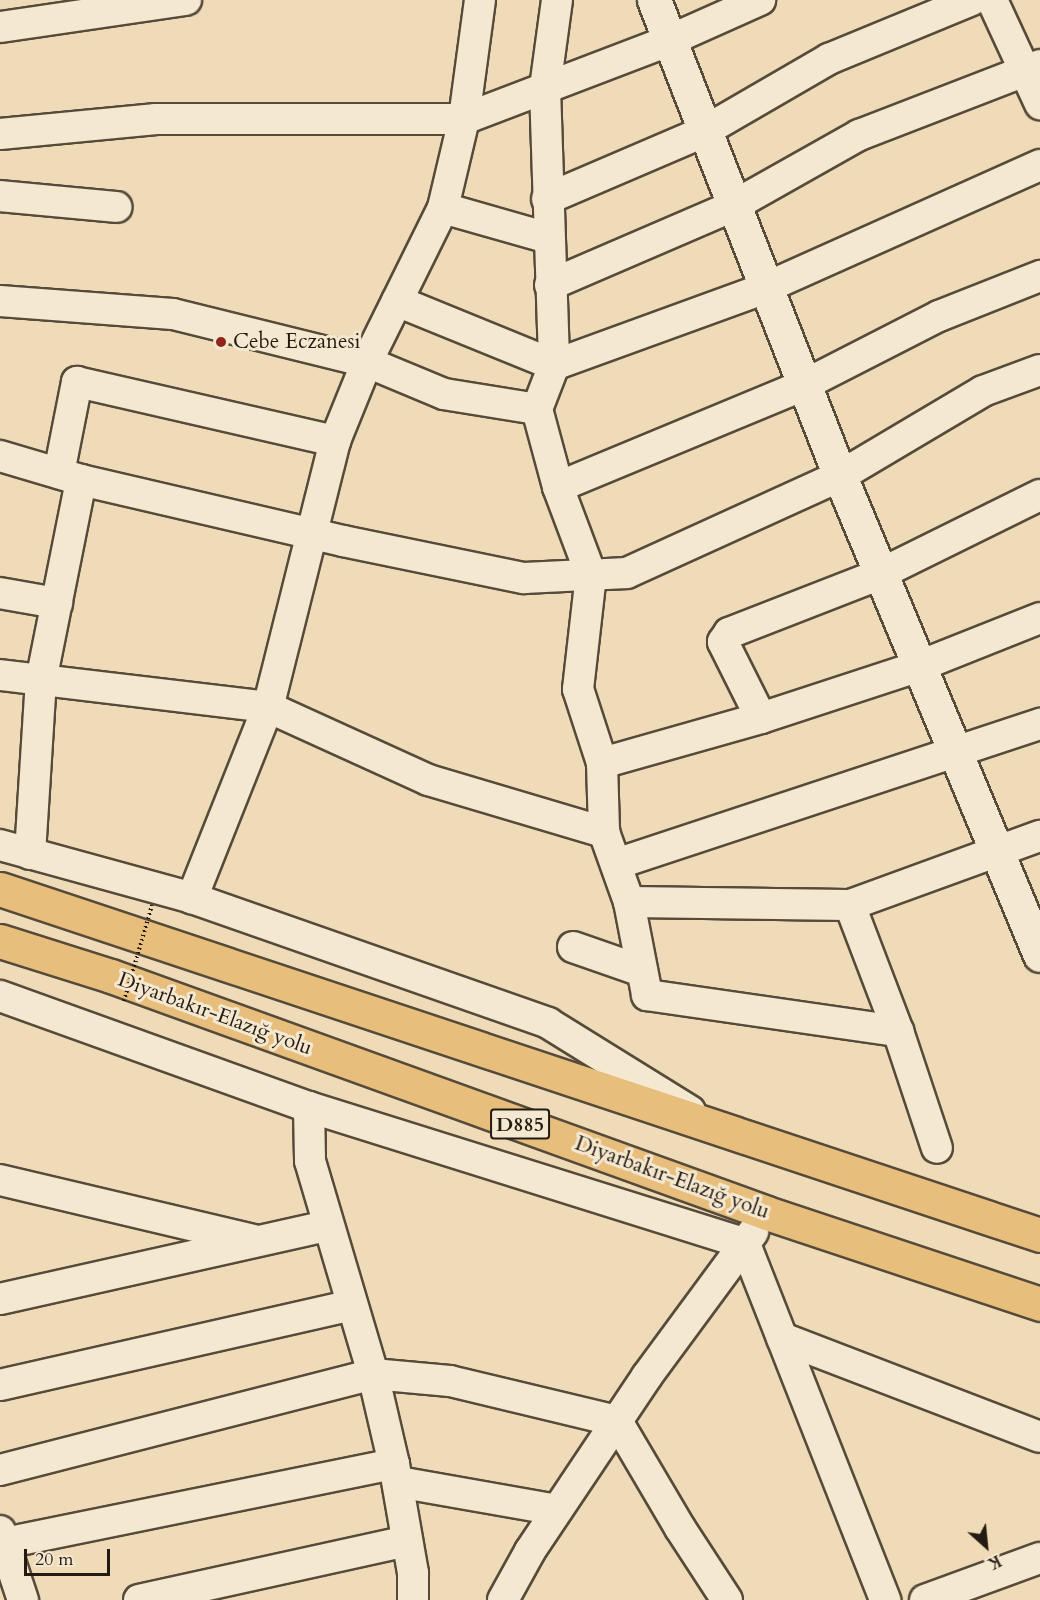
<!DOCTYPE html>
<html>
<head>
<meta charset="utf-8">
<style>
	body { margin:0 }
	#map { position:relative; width:1040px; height:1600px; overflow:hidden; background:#efdbb7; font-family:Cardo,serif }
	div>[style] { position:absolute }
	.roads { filter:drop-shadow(2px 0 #564b3a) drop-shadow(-2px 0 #564b3a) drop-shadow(0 2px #564b3a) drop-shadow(0 -2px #564b3a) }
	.minor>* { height:30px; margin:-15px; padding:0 15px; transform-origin:15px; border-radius:15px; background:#f5e8d0 }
	.tertiary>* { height:33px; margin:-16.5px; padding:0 16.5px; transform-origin:16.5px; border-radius:16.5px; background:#f5e8d0 }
	.trunk>* { height:33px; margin:-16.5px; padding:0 16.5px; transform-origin:16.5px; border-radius:16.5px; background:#e8be7c }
	.path-bridge>* { height:4px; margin-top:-2px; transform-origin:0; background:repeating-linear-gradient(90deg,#231b11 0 1.5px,transparent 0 4.5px) }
	.dots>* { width:16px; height:16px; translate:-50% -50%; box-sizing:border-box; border:3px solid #f5e8d0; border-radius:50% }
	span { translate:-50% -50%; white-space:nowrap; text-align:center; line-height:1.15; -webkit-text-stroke:6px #f5e8d0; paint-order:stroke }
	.shield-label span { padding:2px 4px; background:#f5e8d0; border:2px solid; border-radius:4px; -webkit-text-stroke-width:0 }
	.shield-label { font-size:20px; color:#231b11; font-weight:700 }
	.poi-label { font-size:21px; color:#231b11 }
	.left { translate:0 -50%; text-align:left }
	.street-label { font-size:21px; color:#231b11 }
	.north { position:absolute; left:956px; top:1516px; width:60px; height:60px; -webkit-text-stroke:4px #f5e8d0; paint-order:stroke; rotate:153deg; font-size:16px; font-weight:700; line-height:24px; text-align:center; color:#231b11 }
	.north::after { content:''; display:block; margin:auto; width:21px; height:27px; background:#231b11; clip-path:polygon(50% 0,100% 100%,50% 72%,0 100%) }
	.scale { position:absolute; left:24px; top:1549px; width:86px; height:27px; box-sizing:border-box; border:3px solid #231b11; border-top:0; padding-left:8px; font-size:18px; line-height:21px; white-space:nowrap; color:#231b11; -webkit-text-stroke:4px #f5e8d0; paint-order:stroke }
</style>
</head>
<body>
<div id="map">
	<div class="roads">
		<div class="minor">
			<div style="left:480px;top:0;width:120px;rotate:97.7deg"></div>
			<div style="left:464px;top:119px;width:218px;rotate:-20.9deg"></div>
			<div style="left:668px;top:41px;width:101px;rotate:-24deg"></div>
			<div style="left:557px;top:0;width:89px;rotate:97.8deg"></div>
			<div style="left:545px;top:88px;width:277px;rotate:88.1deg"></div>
			<div style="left:554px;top:365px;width:47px;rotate:111.1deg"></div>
			<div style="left:537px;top:409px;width:81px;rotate:74.9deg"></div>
			<div style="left:558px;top:487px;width:94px;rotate:69.4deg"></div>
			<div style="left:591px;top:575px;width:115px;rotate:96.5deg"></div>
			<div style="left:578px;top:689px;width:78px;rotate:72deg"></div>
			<div style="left:602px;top:763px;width:69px;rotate:88.3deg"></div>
			<div style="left:992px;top:0;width:115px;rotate:65.2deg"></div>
			<div style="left:0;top:27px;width:188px;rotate:-8.3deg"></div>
			<div style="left:0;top:134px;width:157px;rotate:-5.5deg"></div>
			<div style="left:156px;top:119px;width:308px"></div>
			<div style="left:464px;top:119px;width:91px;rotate:103.3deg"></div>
			<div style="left:443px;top:208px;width:172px;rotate:116.3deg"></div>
			<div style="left:367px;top:362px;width:83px;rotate:22.6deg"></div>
			<div style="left:444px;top:394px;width:94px;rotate:9.2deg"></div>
			<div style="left:0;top:196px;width:117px;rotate:5.4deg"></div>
			<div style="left:547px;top:199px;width:170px;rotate:-23.2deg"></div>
			<div style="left:703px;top:132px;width:146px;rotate:-30.1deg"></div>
			<div style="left:829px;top:59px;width:155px;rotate:-22.4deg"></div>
			<div style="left:443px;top:208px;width:109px;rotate:15.9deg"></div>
			<div style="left:550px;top:285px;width:199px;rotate:-23.3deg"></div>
			<div style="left:733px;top:206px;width:145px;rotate:-29.4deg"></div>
			<div style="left:859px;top:135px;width:194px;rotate:-21.1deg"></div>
			<div style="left:0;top:301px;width:173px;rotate:4.3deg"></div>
			<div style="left:173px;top:314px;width:200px;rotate:13.9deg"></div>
			<div style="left:367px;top:362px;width:85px;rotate:112.1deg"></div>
			<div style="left:335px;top:441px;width:274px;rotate:104.1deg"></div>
			<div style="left:268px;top:707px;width:206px;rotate:111.7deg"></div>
			<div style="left:397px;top:301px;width:170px;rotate:22.2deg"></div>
			<div style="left:554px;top:365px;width:225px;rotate:-20deg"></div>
			<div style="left:765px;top:288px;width:301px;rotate:-24.1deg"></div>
			<div style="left:0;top:456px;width:84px;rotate:16.5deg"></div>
			<div style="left:81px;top:480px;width:269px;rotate:13.1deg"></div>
			<div style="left:343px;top:541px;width:185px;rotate:11.6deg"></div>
			<div style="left:524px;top:578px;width:103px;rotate:-2.8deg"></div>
			<div style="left:627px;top:573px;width:234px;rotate:-24.5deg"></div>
			<div style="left:840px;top:476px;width:166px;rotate:-30.7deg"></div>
			<div style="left:983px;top:391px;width:61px;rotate:-20.2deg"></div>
			<div style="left:59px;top:473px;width:93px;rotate:-78.8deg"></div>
			<div style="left:77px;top:382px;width:265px;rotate:12.9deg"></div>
			<div style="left:558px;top:487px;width:266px;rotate:-22.5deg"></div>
			<div style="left:804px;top:385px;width:152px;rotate:-27.1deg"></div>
			<div style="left:939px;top:316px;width:109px;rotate:-21.6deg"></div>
			<div style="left:0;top:593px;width:58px;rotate:10deg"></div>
			<div style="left:0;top:675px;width:270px;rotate:6.8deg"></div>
			<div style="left:268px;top:707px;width:176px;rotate:24.5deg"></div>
			<div style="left:428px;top:780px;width:184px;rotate:16.5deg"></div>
			<div style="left:604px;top:832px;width:74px;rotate:70.3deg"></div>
			<div style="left:629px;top:902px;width:95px;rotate:79deg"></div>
			<div style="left:647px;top:995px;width:254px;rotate:8.2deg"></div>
			<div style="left:898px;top:1031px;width:135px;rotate:-110.9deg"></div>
			<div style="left:850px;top:905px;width:221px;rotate:-179.2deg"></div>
			<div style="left:761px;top:718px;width:85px;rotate:-116.6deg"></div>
			<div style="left:723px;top:642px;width:11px;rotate:-56deg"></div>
			<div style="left:729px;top:633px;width:162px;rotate:-21.3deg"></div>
			<div style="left:880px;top:574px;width:178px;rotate:-26.3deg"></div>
			<div style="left:602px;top:763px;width:165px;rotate:-15.8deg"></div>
			<div style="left:761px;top:718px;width:164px;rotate:-18.1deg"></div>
			<div style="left:917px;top:667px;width:132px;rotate:-21.7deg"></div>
			<div style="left:0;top:845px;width:199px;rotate:15.4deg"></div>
			<div style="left:192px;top:898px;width:377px;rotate:19.3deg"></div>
			<div style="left:548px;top:1023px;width:167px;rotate:31.8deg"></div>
			<div style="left:30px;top:854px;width:173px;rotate:-86.4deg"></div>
			<div style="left:41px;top:681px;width:205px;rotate:-78.7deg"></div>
			<div style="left:616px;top:864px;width:447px;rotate:-18.3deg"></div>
			<div style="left:850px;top:905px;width:202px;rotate:-20deg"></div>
			<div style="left:573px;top:947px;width:73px;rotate:19.2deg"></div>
			<div style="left:0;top:996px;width:328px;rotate:19.8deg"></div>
			<div style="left:309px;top:1107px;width:457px;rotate:17.4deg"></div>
			<div style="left:745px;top:1244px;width:383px;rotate:68.5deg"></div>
			<div style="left:898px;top:1031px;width:123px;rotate:71.6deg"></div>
			<div style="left:309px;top:1107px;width:54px;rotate:88.9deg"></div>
			<div style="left:310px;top:1161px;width:222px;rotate:73.5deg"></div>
			<div style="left:373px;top:1374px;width:92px;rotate:76.9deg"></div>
			<div style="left:394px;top:1464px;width:111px;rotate:80.1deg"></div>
			<div style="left:413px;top:1573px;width:27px;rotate:90deg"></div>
			<div style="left:0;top:1180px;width:260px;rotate:13.3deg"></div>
			<div style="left:0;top:1299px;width:335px;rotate:-12.6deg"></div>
			<div style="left:782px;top:1338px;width:276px;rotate:21deg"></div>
			<div style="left:0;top:1385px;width:361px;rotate:-12.8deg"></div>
			<div style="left:0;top:1470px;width:385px;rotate:-14.4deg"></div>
			<div style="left:373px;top:1374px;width:77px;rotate:5.2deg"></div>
			<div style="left:450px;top:1381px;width:172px;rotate:13.5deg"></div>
			<div style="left:617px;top:1421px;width:124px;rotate:59.5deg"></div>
			<div style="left:680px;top:1528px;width:86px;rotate:56.9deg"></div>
			<div style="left:398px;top:1482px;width:161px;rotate:10deg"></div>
			<div style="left:0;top:1531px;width:73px;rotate:71.6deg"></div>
			<div style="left:0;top:1544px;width:402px;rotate:-11.5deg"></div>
			<div style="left:139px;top:1600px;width:274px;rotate:-12.4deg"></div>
			<div style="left:503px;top:1600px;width:56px;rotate:-61.1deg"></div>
			<div style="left:530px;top:1551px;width:211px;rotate:-56.2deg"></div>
			<div style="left:647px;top:1376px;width:179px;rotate:-53.6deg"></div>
			<div style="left:925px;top:1600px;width:122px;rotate:-20.1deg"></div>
		</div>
		<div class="tertiary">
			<div style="left:654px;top:0;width:511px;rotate:68.66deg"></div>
			<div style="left:840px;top:476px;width:519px;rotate:67.34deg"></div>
		</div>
		<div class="trunk">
			<div style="left:0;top:889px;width:1096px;rotate:18.4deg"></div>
			<div style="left:0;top:941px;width:116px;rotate:17.5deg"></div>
			<div style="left:111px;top:976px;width:697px;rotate:19.86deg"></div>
			<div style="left:767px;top:1213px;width:288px;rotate:18.4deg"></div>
		</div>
	</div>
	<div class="path-bridge">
		<div style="left:124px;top:1001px;width:100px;rotate:-73.7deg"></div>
	</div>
	<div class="dots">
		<div style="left:221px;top:342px;background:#8f2418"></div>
	</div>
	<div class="shield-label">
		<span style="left:520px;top:1124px">D885</span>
	</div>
	<div class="poi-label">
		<span class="left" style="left:233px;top:342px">Cebe Eczanesi</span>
	</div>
	<div class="street-label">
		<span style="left:215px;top:1014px;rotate:20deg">Diyarbakır-Elazığ yolu</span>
		<span style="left:672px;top:1178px;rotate:20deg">Diyarbakır-Elazığ yolu</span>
	</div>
	<div class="north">K</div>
	<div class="scale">20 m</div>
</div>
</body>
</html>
